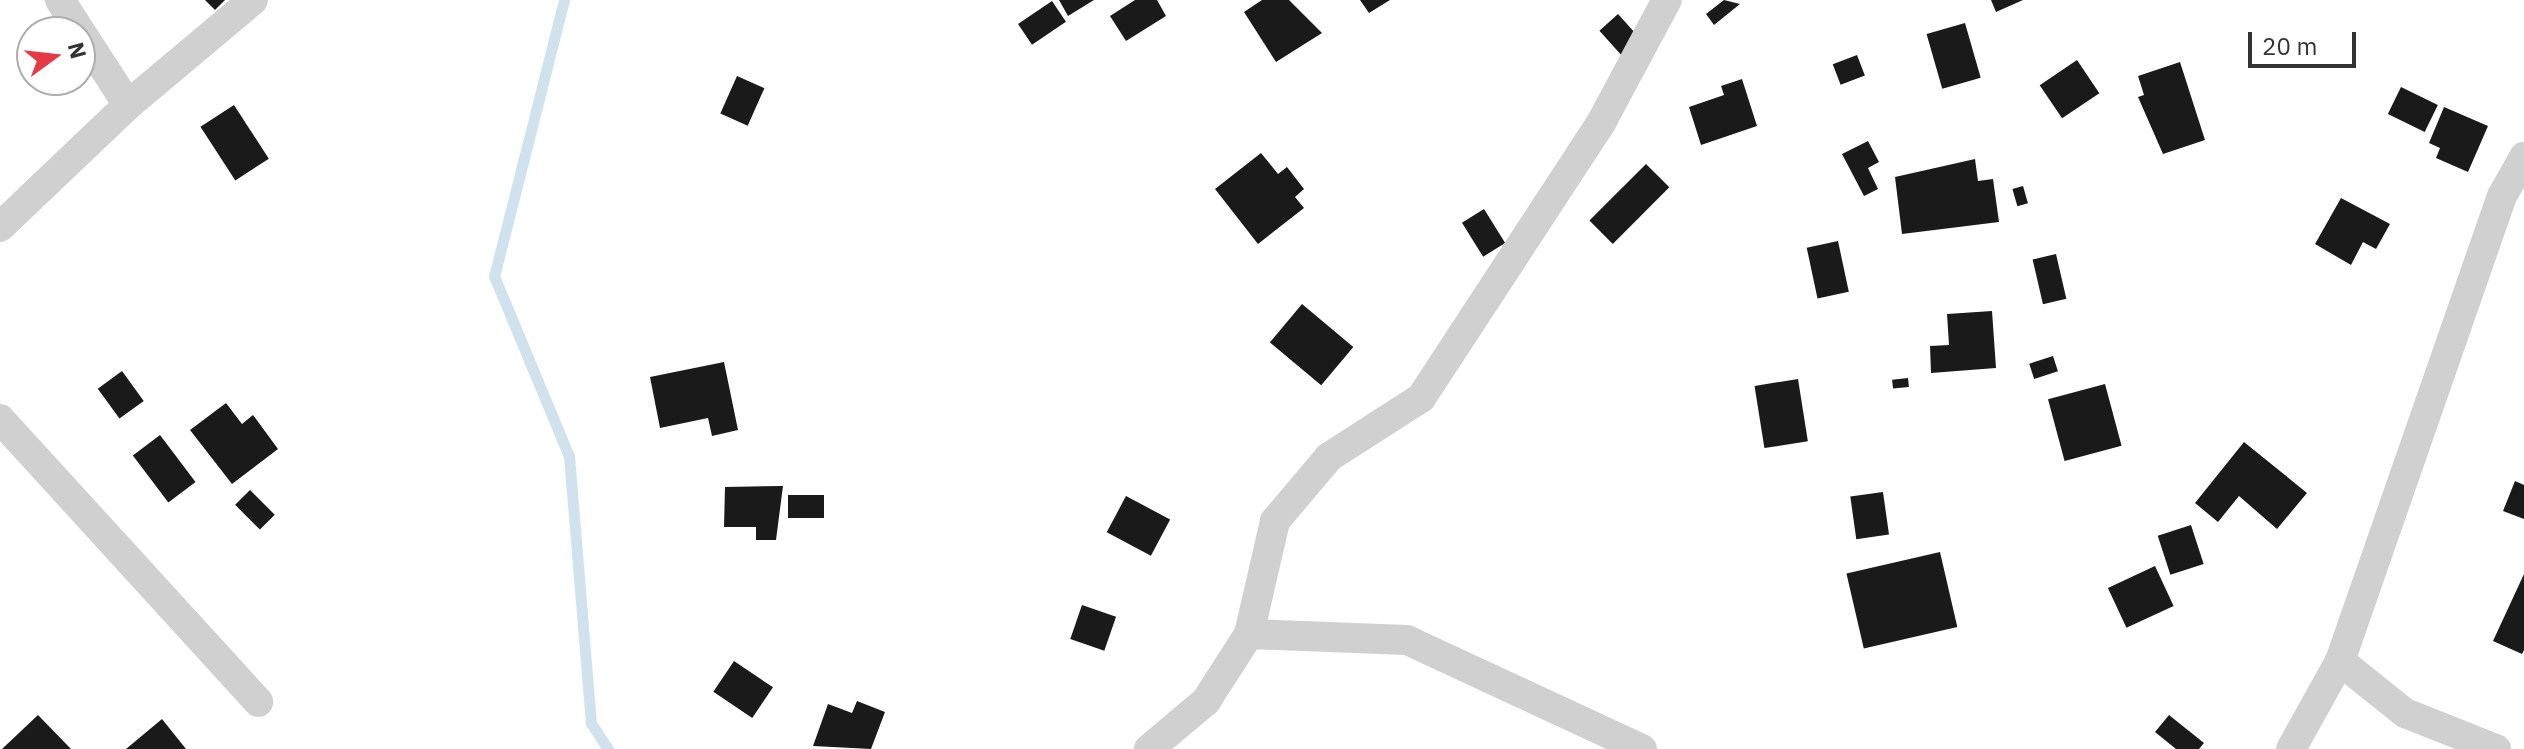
<!DOCTYPE html>
<html>
<head>
<meta charset="utf-8">
<style>
	body { margin:0 }
	#map { position:relative; width:2524px; height:749px; overflow:hidden; background:#fff; font-family:"IBM Plex Sans",sans-serif }
	div>[style] { position:absolute }
	.stream>* { height:11px; margin:-5.5px; padding:0 5.5px; transform-origin:5.5px; border-radius:5.5px; background:#cfe2ee }
	.building>* { inset:0; background:#1a1a1a; transform-origin:0 0 }
	.minor>* { height:30px; margin:-15px; padding:0 15px; transform-origin:15px; border-radius:15px; background:#d0d0d0 }
	span { translate:-50% -50%; white-space:nowrap; text-align:center; line-height:1.15; -webkit-text-stroke:8px #fff; paint-order:stroke }
	.north { position:absolute; left:16px; top:16px; width:80px; height:80px; box-sizing:border-box; background:#fff; border:2px solid #adadad; border-radius:50%; rotate:75deg; font-size:22px; font-weight:700; line-height:32px; text-align:center; color:#333 }
	.north::after { content:''; display:block; margin:auto; width:28px; height:36px; background:#e63946; clip-path:polygon(50% 0,100% 100%,50% 72%,0 100%) }
	.scale { position:absolute; left:2248px; top:32px; width:108px; height:36px; box-sizing:border-box; border:4px solid #333; border-top:0; padding-left:10px; font-size:24px; line-height:28px; white-space:nowrap; color:#333; -webkit-text-stroke:6px #fff; paint-order:stroke }
</style>
</head>
<body>
<div id="map">
	<div class="stream">
		<div style="left:564px;top:0;width:285px;rotate:104.2deg"></div>
		<div style="left:494px;top:276px;width:195px;rotate:67.4deg"></div>
		<div style="left:569px;top:456px;width:268px;rotate:85.3deg"></div>
		<div style="left:591px;top:723px;width:31px;rotate:57deg"></div>
	</div>
	<div class="building">
		<div style="clip-path:polygon(205px 0,225px 0,215px 10px)"></div>
		<div style="clip-path:polygon(1059px 0,1094px 0,1068px 16px)"></div>
		<div style="clip-path:polygon(1135px 0,1157px 0,1166px 16px,1126px 41px,1110px 16px)"></div>
		<div style="clip-path:polygon(1262px 0,1289px 0,1322px 33px,1276px 62px,1244px 12px)"></div>
		<div style="clip-path:polygon(1360px 0,1390px 0,1369px 13px)"></div>
		<div style="clip-path:polygon(1724px 0,1740px 4px,1714px 25px,1706px 14px)"></div>
		<div style="clip-path:polygon(1991px 0,2023px 0,1996px 12px)"></div>
		<div style="left:1052px;top:1px;width:25px;height:41px;rotate:56deg"></div>
		<div style="left:1618px;top:14px;width:39px;height:25px;rotate:48deg"></div>
		<div style="left:1965px;top:23px;width:57px;height:40px;rotate:74deg"></div>
		<div style="left:1857px;top:55px;width:22px;height:26px;rotate:69deg"></div>
		<div style="left:2077px;top:60px;width:40px;height:45px;rotate:56deg"></div>
		<div style="clip-path:polygon(2180px 62px,2205px 140px,2163px 154px,2138px 97px,2144px 95px,2138px 76px)"></div>
		<div style="left:737px;top:76px;width:30px;height:41px;rotate:24deg"></div>
		<div style="clip-path:polygon(1742px 79px,1757px 126px,1701px 145px,1689px 107px,1724px 95px,1721px 86px)"></div>
		<div style="left:2401px;top:87px;width:41px;height:30px;rotate:26deg"></div>
		<div style="left:234px;top:105px;width:64px;height:40px;rotate:57deg"></div>
		<div style="clip-path:polygon(2444px 107px,2488px 126px,2468px 172px,2436px 158px,2440px 148px,2429px 143px)"></div>
		<div style="clip-path:polygon(1868px 141px,1879px 162px,1868px 168px,1878px 189px,1864px 196px,1842px 154px)"></div>
		<div style="clip-path:polygon(1261px 153px,1278px 174px,1287px 167px,1304px 189px,1295px 197px,1304px 208px,1258px 244px,1215px 189px)"></div>
		<div style="clip-path:polygon(1975px 159px,1978px 181px,1993px 179px,1999px 222px,1902px 234px,1895px 177px)"></div>
		<div style="left:1646px;top:164px;width:33px;height:80px;rotate:45deg"></div>
		<div style="left:2023px;top:186px;width:18px;height:11px;rotate:74deg"></div>
		<div style="clip-path:polygon(2341px 198px,2390px 224px,2376px 249px,2363px 242px,2351px 265px,2315px 244px)"></div>
		<div style="left:1484px;top:209px;width:40px;height:26px;rotate:58deg"></div>
		<div style="left:1838px;top:241px;width:52px;height:32px;rotate:78deg"></div>
		<div style="left:2056px;top:254px;width:46px;height:24px;rotate:77deg"></div>
		<div style="left:1302px;top:304px;width:67px;height:50px;rotate:40deg"></div>
		<div style="clip-path:polygon(1992px 311px,1996px 368px,1931px 373px,1930px 346px,1949px 345px,1947px 314px)"></div>
		<div style="left:2053px;top:356px;width:16px;height:25px;rotate:72deg"></div>
		<div style="clip-path:polygon(724px 362px,738px 430px,712px 436px,708px 418px,660px 428px,650px 377px)"></div>
		<div style="left:122px;top:371px;width:37px;height:30px;rotate:54deg"></div>
		<div style="left:1908px;top:378px;width:9px;height:16px;rotate:84deg"></div>
		<div style="left:1798px;top:379px;width:63px;height:44px;rotate:81deg"></div>
		<div style="left:2105px;top:384px;width:64px;height:59px;rotate:75deg"></div>
		<div style="clip-path:polygon(226px 403px,242px 424px,253px 415px,278px 449px,232px 484px,190px 430px)"></div>
		<div style="left:160px;top:435px;width:59px;height:34px;rotate:53deg"></div>
		<div style="clip-path:polygon(2244px 442px,2307px 493px,2277px 529px,2239px 496px,2218px 522px,2195px 503px)"></div>
		<div style="clip-path:polygon(2515px 481px,2524px 485px,2524px 519px,2503px 511px)"></div>
		<div style="clip-path:polygon(783px 486px,776px 540px,756px 540px,756px 527px,724px 527px,725px 487px)"></div>
		<div style="left:250px;top:490px;width:35px;height:21px;rotate:45deg"></div>
		<div style="left:1883px;top:492px;width:43px;height:33px;rotate:82deg"></div>
		<div style="left:824px;top:495px;width:23px;height:36px;rotate:90deg"></div>
		<div style="left:1126px;top:496px;width:50px;height:41px;rotate:28deg"></div>
		<div style="left:2191px;top:525px;width:41px;height:35px;rotate:72deg"></div>
		<div style="left:1940px;top:552px;width:77px;height:96px;rotate:77deg"></div>
		<div style="left:2155px;top:566px;width:44px;height:52px;rotate:65deg"></div>
		<div style="clip-path:polygon(2524px 574px,2524px 650px,2522px 654px,2493px 641px)"></div>
		<div style="left:1082px;top:605px;width:36px;height:36px;rotate:19deg"></div>
		<div style="left:734px;top:661px;width:47px;height:37px;rotate:34deg"></div>
		<div style="clip-path:polygon(857px 701px,885px 712px,871px 749px,813px 746px,828px 704px,852px 713px)"></div>
		<div style="clip-path:polygon(38px 715px,71px 749px,2px 749px)"></div>
		<div style="clip-path:polygon(2169px 715px,2204px 743px,2199px 749px,2176px 749px,2155px 732px)"></div>
		<div style="clip-path:polygon(162px 719px,186px 749px,126px 749px)"></div>
	</div>
	<div class="minor">
		<div style="left:60px;top:0;width:125px;rotate:57.1deg"></div>
		<div style="left:0;top:227px;width:177px;rotate:-43.6deg"></div>
		<div style="left:128px;top:105px;width:163px;rotate:-40deg"></div>
		<div style="left:0;top:419px;width:383px;rotate:47.6deg"></div>
		<div style="left:1249px;top:634px;width:158px;rotate:2.2deg"></div>
		<div style="left:1407px;top:640px;width:259px;rotate:24.9deg"></div>
		<div style="left:2340px;top:661px;width:83px;rotate:38.7deg"></div>
		<div style="left:2405px;top:713px;width:98px;rotate:21.6deg"></div>
		<div style="left:1149px;top:749px;width:75px;rotate:-40.1deg"></div>
		<div style="left:1206px;top:701px;width:80px;rotate:-57.3deg"></div>
		<div style="left:1249px;top:634px;width:116px;rotate:-77deg"></div>
		<div style="left:1275px;top:521px;width:84px;rotate:-49.8deg"></div>
		<div style="left:1329px;top:457px;width:109px;rotate:-32.7deg"></div>
		<div style="left:1421px;top:398px;width:331px;rotate:-56.8deg"></div>
		<div style="left:1602px;top:121px;width:137px;rotate:-61.8deg"></div>
		<div style="left:2291px;top:749px;width:101px;rotate:-60.9deg"></div>
		<div style="left:2340px;top:661px;width:492px;rotate:-70.8deg"></div>
		<div style="left:2502px;top:196px;width:45px;rotate:-60.6deg"></div>
	</div>
	<div class="north">N</div>
	<div class="scale">20 m</div>
</div>
</body>
</html>
